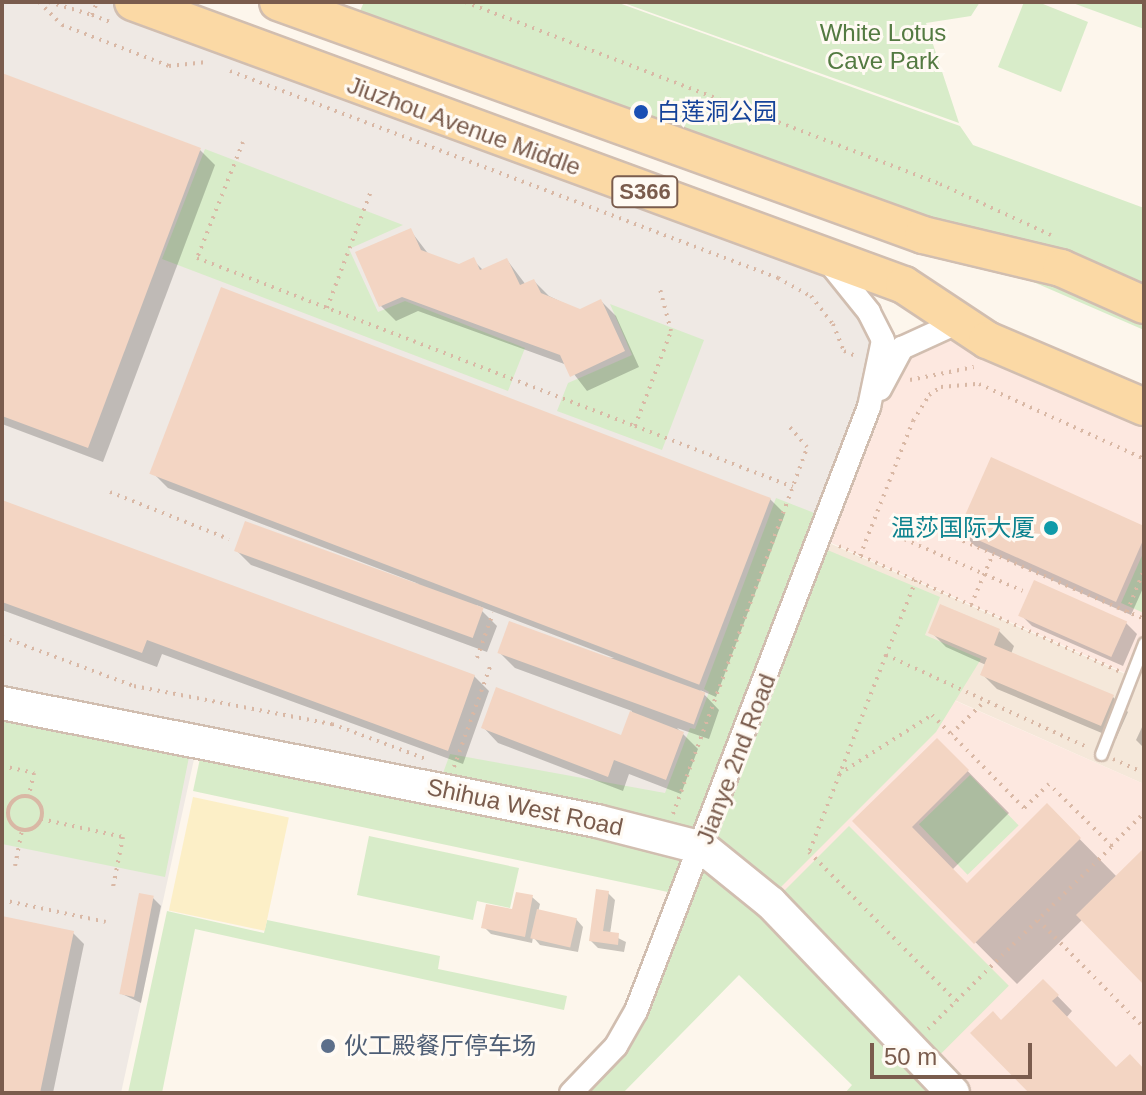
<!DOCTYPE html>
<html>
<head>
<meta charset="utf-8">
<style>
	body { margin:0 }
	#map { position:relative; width:1146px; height:1095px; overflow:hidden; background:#fdf6ec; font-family:Helvetica,"Noto Sans SC",sans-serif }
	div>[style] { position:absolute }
	.residential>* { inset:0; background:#f5e8da }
	.commercial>* { inset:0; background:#fde8e0 }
	.industrial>* { inset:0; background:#efe9e4 }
	.green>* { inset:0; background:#d8ecc9; transform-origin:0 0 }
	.sand>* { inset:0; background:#fcefc7; transform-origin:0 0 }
	.shadow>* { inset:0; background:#0003 }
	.building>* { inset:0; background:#f3d5c3; transform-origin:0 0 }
	.path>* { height:4px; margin-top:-2px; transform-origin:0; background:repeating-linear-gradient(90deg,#d9b8a5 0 2px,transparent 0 8px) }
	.path>.ring { margin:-2px; padding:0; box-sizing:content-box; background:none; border:4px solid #d9b8a5; border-radius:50% }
	.roads { filter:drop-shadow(2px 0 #d1beb0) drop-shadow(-2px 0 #d1beb0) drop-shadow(0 2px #d1beb0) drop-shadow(0 -2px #d1beb0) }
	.lane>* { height:11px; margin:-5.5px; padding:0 5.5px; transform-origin:5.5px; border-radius:5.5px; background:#fff }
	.street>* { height:22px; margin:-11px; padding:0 11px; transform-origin:11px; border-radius:11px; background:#fff }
	.secondary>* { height:32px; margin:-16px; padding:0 16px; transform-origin:16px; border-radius:16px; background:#fff }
	.primary>* { height:36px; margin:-18px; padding:0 18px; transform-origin:18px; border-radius:18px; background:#fbd9a5 }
	.dots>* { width:22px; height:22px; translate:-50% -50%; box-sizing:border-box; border:4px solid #fffaf3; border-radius:50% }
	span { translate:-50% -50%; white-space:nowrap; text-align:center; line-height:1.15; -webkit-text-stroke:6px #fffaf3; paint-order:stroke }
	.shield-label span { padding:2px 6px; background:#fffaf3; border:2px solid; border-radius:6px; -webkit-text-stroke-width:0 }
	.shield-label { font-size:22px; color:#7a5c4d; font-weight:700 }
	.park-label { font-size:24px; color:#537a41 }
	.transit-label { font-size:24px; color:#164399 }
	.left { translate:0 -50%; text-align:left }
	.street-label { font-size:24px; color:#7a5c4d }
	.culture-label { font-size:24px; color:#0d838f }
	.right { translate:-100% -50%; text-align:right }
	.service-label { font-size:24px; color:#4e5e75 }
	.frame { position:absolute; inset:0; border:4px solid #7a5c4d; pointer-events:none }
	.scale { position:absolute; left:870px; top:1043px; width:162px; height:36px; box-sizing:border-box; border:4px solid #7a5c4d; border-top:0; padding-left:10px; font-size:24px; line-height:28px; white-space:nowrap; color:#7a5c4d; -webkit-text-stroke:6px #fffaf3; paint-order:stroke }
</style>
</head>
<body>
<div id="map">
	<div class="residential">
		<div style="clip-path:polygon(820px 539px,1132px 677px,1144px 643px,1144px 784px,950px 698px,791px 615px)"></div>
	</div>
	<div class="commercial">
		<div style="clip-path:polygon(935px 330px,1144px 389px,1144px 642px,1132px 676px,820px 538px,902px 348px)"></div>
		<div style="clip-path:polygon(791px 615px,949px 698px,1144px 784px,1144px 1093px,954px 1093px,771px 902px)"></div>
	</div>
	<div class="industrial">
		<div style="clip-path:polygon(2px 2px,134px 2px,825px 258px,882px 340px,703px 848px,198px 741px,121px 1093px,2px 1093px)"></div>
	</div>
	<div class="green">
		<div style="clip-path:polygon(364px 2px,616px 2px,960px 126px,973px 145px,1144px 208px,1144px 330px,923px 234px,352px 29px)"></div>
		<div style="clip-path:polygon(621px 2px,980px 2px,971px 16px,926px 23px,959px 123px)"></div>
		<div style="clip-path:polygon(1024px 2px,1038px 2px,1088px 22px,1061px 92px,998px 67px)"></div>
		<div style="clip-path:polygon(1070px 2px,1144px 2px,1144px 29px)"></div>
		<div style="clip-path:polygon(205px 149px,403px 225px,349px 249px,378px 312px,405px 301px,525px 348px,508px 391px,162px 259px)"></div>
		<div style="clip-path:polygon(610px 304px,704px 340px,662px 450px,557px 411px,568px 383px,632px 355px)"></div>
		<div style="clip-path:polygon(776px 498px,822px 516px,699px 842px,439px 784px,450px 754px,665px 793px,690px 728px,695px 729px,709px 692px,704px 689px)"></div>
		<div style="clip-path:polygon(825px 549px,940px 597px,925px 635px,981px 659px,936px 732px,772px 896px,710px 846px)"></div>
		<div style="clip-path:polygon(1144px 551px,1144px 613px,1121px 603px)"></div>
		<div style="clip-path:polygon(2px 709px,191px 747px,165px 877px,2px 844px)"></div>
		<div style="left:202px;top:749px;width:501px;height:43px;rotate:12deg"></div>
		<div style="left:970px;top:775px;width:70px;height:71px;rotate:46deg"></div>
		<div style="left:849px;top:826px;width:226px;height:100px;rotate:45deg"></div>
		<div style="clip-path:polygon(369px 836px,519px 868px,510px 908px,477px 901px,473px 920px,357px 895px)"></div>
		<div style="clip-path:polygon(703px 849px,953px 1093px,845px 1093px,852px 1085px,739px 975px,623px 1093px,571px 1093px,616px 1046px)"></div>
		<div style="clip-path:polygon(167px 911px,264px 933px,267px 920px,440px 956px,438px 969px,567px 996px,564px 1010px,195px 929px,162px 1093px,128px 1093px)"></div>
	</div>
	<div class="sand">
		<div style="left:193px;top:797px;width:98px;height:116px;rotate:12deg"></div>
	</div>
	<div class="shadow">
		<div style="clip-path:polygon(2px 75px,200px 150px,215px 165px,103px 462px,2px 424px)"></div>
		<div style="clip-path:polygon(410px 230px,430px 256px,459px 266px,473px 260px,484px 271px,507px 260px,526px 285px,534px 281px,549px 296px,580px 311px,601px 301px,616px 316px,639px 367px,587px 391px,567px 365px,418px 311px,396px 321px,381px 306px,358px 253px)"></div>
		<div style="clip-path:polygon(153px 473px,770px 499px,785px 514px,716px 697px,700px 690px,719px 710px,709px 739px,677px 728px,698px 749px,681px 794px,629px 774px,623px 791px,498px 743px,483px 727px,622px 737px,632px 711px,515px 668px,500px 653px,614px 658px,476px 605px,497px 626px,487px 652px,251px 565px,236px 550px,419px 584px,168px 488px)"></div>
		<div style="clip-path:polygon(2px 503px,474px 676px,489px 691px,463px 764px,162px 654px,157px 667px,2px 610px)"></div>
		<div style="clip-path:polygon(1144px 528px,1144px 586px,1131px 615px,975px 546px,960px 531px)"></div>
		<div style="clip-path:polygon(1021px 615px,1126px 623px,1137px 634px,1123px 666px,1032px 626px)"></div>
		<div style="clip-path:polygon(999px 631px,1014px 646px,1011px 654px,1113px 697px,1128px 712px,1116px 739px,997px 689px,982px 674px,986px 665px,946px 647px,931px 632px)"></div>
		<div style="clip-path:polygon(1144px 723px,1144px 748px,1136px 740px)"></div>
		<div style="clip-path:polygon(937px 740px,1009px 813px,952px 870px,967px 885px,1047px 806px,1117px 877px,1144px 851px,1144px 982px,1083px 919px,1017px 984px,855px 821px)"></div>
		<div style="clip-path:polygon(608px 893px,615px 900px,610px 934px,626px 942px,624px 952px,598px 948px,591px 941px)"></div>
		<div style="clip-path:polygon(532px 897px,540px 904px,538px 912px,576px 919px,583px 927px,578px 952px,540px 945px,533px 937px,532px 943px,491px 934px,484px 927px)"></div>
		<div style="clip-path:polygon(153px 898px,161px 906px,141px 1003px,120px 993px)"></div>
		<div style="clip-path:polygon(2px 918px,73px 933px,84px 944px,53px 1093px,2px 1093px)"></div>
		<div style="clip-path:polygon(1043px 981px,1072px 1011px,1066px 1018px,1116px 1070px,1144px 1071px,1144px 1093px,1032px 1093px,1001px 1022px)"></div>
	</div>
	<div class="building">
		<div style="clip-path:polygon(2px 73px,201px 148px,88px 448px,2px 416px)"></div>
		<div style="clip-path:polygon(411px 228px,421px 250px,459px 264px,474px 257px,480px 270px,507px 258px,520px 285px,534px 279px,541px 293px,580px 309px,601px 299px,625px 351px,570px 377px,560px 355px,402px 297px,379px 307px,355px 252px)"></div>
		<div style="left:221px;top:287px;width:589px;height:200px;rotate:21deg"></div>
		<div style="clip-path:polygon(991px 457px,1144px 526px,1144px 538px,1116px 602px,958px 531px)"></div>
		<div style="clip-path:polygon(2px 500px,475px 675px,448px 751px,147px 640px,142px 653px,2px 602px)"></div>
		<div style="left:245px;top:521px;width:254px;height:32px;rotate:20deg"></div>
		<div style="left:1034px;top:580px;width:102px;height:39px;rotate:24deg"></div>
		<div style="clip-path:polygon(940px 604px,1000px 629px,994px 645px,1114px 695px,1101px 726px,980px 675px,987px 658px,928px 633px)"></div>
		<div style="left:509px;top:621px;width:209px;height:34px;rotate:20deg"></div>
		<div style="clip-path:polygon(496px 687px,621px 735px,630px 711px,684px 732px,666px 780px,614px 760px,608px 777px,481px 728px)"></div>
		<div style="clip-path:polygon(937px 738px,969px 770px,912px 827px,967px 883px,1047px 803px,1081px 838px,974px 944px,852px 821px)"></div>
		<div style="clip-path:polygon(1144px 848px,1144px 985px,1076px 915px)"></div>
		<div style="clip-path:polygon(596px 889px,609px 891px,603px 931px,619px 933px,618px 945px,589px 941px)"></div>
		<div style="clip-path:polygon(516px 892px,533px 895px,525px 937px,481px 928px,486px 904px,512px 909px)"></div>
		<div style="left:139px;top:893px;width:15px;height:103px;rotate:11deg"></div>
		<div style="left:537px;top:909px;width:41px;height:30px;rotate:13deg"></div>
		<div style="clip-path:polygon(2px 916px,74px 931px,40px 1093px,2px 1093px)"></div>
		<div style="clip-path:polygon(1043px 979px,1059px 995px,1052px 1001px,1116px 1067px,1130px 1054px,1144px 1069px,1144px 1093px,1029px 1093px,970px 1033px,993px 1011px,1001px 1020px)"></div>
	</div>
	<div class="path">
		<div style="left:39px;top:2px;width:33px;rotate:45deg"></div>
		<div style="left:62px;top:25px;width:115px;rotate:21deg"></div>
		<div style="left:169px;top:66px;width:38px;rotate:-6deg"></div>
		<div style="left:49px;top:2px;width:45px;rotate:16.8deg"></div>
		<div style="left:92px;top:15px;width:14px;rotate:-69deg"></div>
		<div style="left:465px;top:2px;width:509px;rotate:20.96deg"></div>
		<div style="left:940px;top:184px;width:122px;rotate:24.7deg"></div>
		<div style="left:92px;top:15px;width:22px;rotate:21deg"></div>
		<div style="left:230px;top:71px;width:586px;rotate:20.69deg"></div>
		<div style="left:778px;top:278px;width:38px;rotate:29deg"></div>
		<div style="left:811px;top:296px;width:36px;rotate:52deg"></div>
		<div style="left:833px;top:324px;width:29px;rotate:68deg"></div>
		<div style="left:844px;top:351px;width:15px;rotate:23deg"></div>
		<div style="left:243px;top:142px;width:125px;rotate:111.6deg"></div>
		<div style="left:197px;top:258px;width:469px;rotate:21deg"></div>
		<div style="left:635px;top:426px;width:102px;rotate:-69.2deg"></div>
		<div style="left:671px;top:331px;width:43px;rotate:-104.7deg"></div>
		<div style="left:327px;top:308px;width:125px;rotate:-69.4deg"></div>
		<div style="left:910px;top:380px;width:65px;rotate:-11.5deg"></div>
		<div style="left:635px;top:426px;width:169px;rotate:21.1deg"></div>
		<div style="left:110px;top:492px;width:128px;rotate:21.6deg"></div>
		<div style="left:919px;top:522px;width:245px;rotate:23.3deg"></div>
		<div style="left:897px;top:536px;width:137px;rotate:23.6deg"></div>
		<div style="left:839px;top:546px;width:307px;rotate:24.1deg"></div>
		<div style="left:860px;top:556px;width:145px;rotate:-68.6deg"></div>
		<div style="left:913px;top:421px;width:31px;rotate:-58deg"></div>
		<div style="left:929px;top:395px;width:14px;rotate:-34deg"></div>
		<div style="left:941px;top:387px;width:38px;rotate:-5deg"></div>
		<div style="left:979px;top:384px;width:181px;rotate:24.4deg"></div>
		<div style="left:916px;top:580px;width:81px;rotate:111.8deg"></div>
		<div style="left:886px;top:655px;width:221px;rotate:24.6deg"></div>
		<div style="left:971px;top:605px;width:56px;rotate:-66.7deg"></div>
		<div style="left:1127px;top:612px;width:45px;rotate:-68deg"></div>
		<div style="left:2px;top:637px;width:141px;rotate:20.4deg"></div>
		<div style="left:134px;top:686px;width:202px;rotate:10.9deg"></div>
		<div style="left:332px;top:724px;width:100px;rotate:20.4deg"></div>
		<div style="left:886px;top:655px;width:212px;rotate:111.3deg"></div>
		<div style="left:809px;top:852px;width:209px;rotate:45.4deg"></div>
		<div style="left:477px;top:658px;width:48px;rotate:-70.4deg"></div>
		<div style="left:1113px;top:759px;width:34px;rotate:24deg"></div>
		<div style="left:2px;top:766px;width:33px;rotate:12deg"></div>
		<div style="left:34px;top:773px;width:23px;rotate:103deg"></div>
		<div style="left:454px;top:767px;width:109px;rotate:-70.2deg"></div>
		<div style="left:839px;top:774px;width:110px;rotate:-32.4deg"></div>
		<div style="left:932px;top:715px;width:27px;rotate:45deg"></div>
		<div class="ring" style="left:8px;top:796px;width:30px;height:30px"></div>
		<div style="left:673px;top:814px;width:391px;rotate:-69.9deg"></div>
		<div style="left:807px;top:447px;width:28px;rotate:-131deg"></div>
		<div style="left:41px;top:819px;width:84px;rotate:12.4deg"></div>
		<div style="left:123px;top:837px;width:51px;rotate:101.3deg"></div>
		<div style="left:1111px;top:846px;width:47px;rotate:-45deg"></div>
		<div style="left:15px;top:866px;width:37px;rotate:-79deg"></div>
		<div style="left:2px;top:900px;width:106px;rotate:11.9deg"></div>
		<div style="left:1038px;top:920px;width:151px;rotate:45.5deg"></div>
		<div style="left:928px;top:1029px;width:260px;rotate:-44.8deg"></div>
		<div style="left:1112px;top:846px;width:88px;rotate:-135.5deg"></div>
		<div style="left:1049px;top:784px;width:35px;rotate:136deg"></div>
		<div style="left:1024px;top:808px;width:104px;rotate:-134.6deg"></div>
		<div style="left:951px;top:734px;width:47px;rotate:-44.1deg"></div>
	</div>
	<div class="roads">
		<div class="lane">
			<div style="left:1101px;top:754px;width:119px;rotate:-68.8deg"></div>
		</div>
		<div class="street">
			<div style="left:880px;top:389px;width:47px;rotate:-61.8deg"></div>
			<div style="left:902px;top:348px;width:65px;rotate:-24.6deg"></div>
			<div style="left:571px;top:1093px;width:65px;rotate:-46.2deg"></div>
			<div style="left:616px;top:1046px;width:40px;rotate:-60.3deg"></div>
			<div style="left:636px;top:1011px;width:647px;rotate:-68.91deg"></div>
			<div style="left:869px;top:407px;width:68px;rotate:-78.2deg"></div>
			<div style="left:883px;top:340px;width:31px;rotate:-117deg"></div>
			<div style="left:869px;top:312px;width:67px;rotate:-128.9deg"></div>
		</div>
		<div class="secondary">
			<div style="left:2px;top:703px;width:607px;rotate:11.22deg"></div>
			<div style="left:597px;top:821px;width:109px;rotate:14.3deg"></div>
			<div style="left:703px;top:848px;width:87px;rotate:39deg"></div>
			<div style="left:771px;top:903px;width:263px;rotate:46.2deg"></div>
		</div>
		<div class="primary">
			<div style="left:133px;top:2px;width:821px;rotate:20.16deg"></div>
			<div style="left:904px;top:285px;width:100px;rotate:33.5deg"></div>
			<div style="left:987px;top:340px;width:171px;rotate:23.1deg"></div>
			<div style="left:278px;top:2px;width:686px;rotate:19.86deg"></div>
			<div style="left:923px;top:235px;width:142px;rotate:13.4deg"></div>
			<div style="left:1061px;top:268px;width:91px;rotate:24deg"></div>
		</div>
	</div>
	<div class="dots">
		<div style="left:641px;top:112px;background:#1a4fb4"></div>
		<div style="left:1051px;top:528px;background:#0f9aa8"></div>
		<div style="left:328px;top:1046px;background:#5c6f8a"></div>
	</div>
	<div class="shield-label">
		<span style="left:645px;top:192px">S366</span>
	</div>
	<div class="park-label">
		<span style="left:883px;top:47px">White Lotus<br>Cave Park</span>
	</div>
	<div class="transit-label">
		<span class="left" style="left:657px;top:112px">白莲洞公园</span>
	</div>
	<div class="street-label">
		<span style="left:464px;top:126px;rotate:20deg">Jiuzhou Avenue Middle</span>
		<span style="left:736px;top:759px;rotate:-69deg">Jianye 2nd Road</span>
		<span style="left:525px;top:807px;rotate:12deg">Shihua West Road</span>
	</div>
	<div class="culture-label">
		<span class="right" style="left:1035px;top:528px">温莎国际大厦</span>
	</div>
	<div class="service-label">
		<span class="left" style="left:344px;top:1046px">伙工殿餐厅停车场</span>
	</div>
	<div class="frame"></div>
	<div class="scale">50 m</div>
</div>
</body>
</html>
